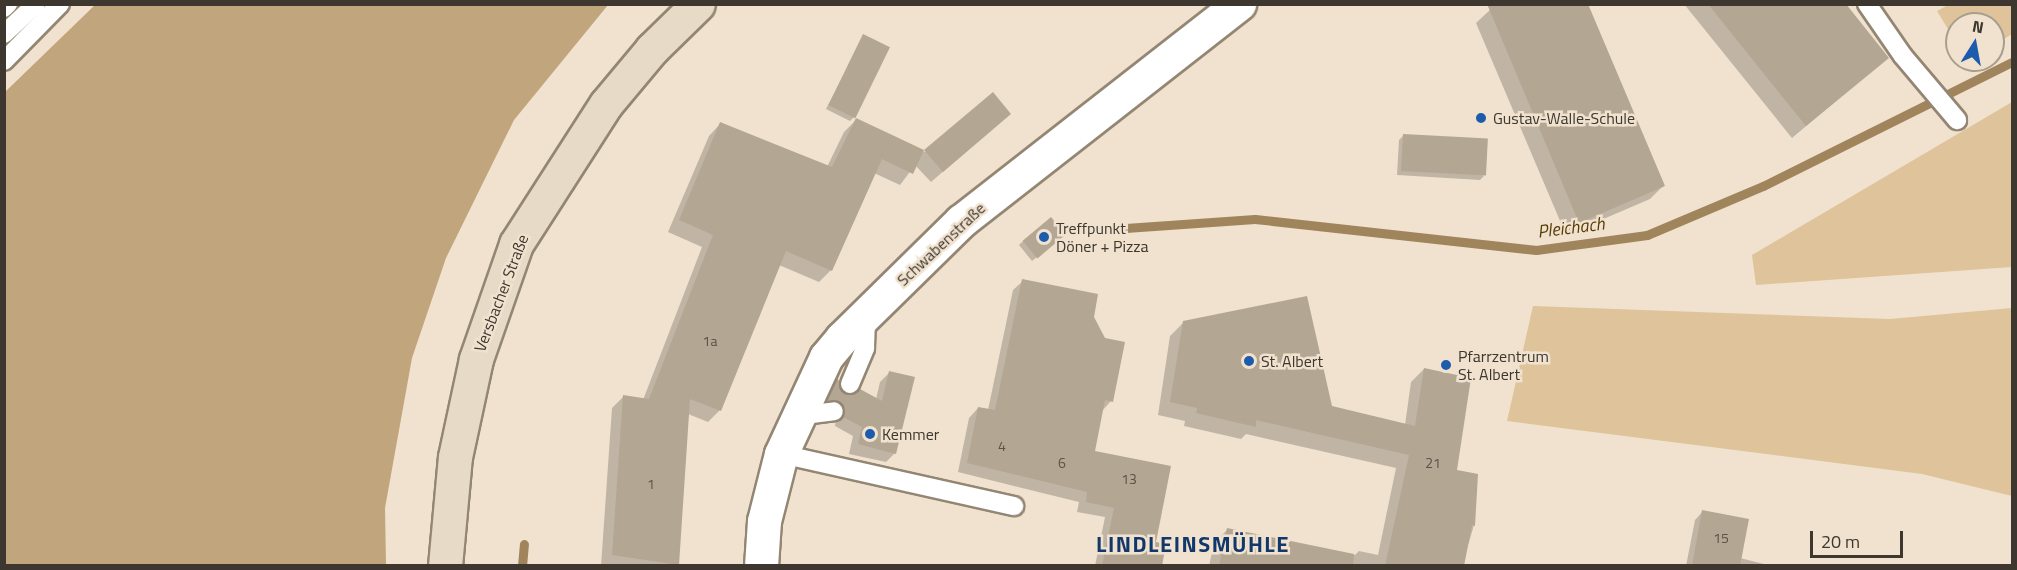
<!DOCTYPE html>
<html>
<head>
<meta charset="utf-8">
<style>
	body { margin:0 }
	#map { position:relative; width:2017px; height:570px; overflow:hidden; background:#f0e2ce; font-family:"Titillium Web",sans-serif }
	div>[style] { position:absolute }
	.green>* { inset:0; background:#dfc39a }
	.forest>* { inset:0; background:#c1a57d }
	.shadow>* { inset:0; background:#0003 }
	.stream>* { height:9px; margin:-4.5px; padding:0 4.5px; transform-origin:4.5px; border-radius:4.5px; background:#9f845c }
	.building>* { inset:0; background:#b3a692; transform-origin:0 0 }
	.roads { filter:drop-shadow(2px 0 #938673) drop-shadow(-2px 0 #938673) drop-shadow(0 2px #938673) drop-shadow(0 -2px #938673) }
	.service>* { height:18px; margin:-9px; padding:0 9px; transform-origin:9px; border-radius:9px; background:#fff }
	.minor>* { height:33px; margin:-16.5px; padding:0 16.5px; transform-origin:16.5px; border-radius:16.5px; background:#fff }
	.secondary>* { height:33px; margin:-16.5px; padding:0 16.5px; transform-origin:16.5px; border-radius:16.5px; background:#e7dac6 }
	.dots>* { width:16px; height:16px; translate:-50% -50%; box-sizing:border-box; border:3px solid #f0e2ce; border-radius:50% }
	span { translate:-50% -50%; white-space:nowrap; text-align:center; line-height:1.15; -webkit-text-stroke:5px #f0e2ce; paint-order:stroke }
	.number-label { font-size:14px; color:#5a5348 }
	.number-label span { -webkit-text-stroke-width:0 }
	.poi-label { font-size:16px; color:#3d372f }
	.left { translate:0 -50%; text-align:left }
	.street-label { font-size:16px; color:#3d372f }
	.water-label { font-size:18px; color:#583c07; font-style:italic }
	.district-label { font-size:22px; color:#11376b; font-weight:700; letter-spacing:1.5px }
	.frame { position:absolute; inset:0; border:6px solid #3d372f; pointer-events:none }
	.north { position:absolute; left:1945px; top:12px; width:60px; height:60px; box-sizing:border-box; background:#f0e2ce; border:2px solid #a89e8e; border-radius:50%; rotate:11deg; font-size:16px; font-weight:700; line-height:24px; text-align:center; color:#3d372f }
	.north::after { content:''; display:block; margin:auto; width:21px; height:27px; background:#1d5bac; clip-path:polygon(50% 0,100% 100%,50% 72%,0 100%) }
	.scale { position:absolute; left:1810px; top:531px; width:93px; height:27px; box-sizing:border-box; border:3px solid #3d372f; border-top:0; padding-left:8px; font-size:18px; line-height:21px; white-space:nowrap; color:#3d372f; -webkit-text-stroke:4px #f0e2ce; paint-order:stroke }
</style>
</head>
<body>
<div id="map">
	<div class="green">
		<div style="clip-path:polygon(1948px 5px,2012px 5px,2012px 34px,1993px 46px,1993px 24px,1957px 24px,1957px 44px,1937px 11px)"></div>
		<div style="clip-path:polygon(2012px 102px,2012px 267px,1756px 285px,1752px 255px)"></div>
		<div style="clip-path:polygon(1533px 306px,1890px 319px,2012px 308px,2012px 496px,1922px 474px,1507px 421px)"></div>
	</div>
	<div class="forest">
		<div style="clip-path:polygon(96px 4px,608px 5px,514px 120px,446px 258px,412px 358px,385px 508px,386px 565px,5px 565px,5px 92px)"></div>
	</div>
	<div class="shadow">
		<div style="clip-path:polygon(1684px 4px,1844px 4px,1887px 58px,1792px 138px)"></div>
		<div style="clip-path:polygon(1491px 9px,1663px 186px,1650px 199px,1566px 235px,1476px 23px)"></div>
		<div style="clip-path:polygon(864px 36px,854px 117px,850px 121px,826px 109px)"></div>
		<div style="clip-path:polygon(993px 94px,997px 125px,931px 182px,915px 165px,900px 185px,874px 173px,831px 270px,819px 282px,779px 265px,720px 410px,708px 422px,688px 414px,678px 565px,601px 566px,612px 408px,624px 396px,643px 400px,702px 247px,668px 232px,709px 136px,720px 124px,827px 167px,844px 132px,856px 120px,925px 152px)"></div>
		<div style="clip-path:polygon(1403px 136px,1484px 176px,1480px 180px,1397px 175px,1399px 140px)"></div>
		<div style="clip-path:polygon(1060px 239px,1032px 261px,1019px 245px,1023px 241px)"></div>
		<div style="clip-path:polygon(1023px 281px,1092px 317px,1111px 401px,1102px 411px,1094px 452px,1154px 543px,1160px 566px,1095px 566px,1105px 517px,1077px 512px,1079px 502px,958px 472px,969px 418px,978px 408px,988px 410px,1013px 290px)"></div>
		<div style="clip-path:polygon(1184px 322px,1330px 407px,1405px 425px,1411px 382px,1424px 369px,1474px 525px,1462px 566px,1209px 566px,1214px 543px,1227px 530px,1355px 555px,1359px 551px,1378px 555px,1396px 468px,1246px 434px,1241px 439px,1184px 426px,1185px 421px,1158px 415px,1170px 336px)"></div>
		<div style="clip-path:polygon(889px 373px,895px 453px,886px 462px,849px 454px,853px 436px,835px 426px,836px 419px,819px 409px,828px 388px,837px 379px,844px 395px,876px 399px,880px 382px)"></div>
		<div style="clip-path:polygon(1703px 511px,1740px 558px,1772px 566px,1686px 566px,1695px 520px)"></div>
	</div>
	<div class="stream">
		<div style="left:1097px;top:230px;width:158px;rotate:-4deg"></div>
		<div style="left:1255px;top:219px;width:283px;rotate:6.3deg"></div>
		<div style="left:1536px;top:250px;width:112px;rotate:-7.7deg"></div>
		<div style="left:1647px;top:235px;width:126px;rotate:-22.9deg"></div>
		<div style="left:1763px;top:186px;width:278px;rotate:-26.5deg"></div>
		<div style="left:522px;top:566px;width:22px;rotate:-85deg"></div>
	</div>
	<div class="building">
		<div style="clip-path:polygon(1487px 4px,1588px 4px,1665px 186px,1579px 223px)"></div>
		<div style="clip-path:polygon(1708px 4px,1846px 4px,1889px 58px,1806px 126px)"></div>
		<div style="left:863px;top:34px;width:30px;height:79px;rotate:26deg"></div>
		<div style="clip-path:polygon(993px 92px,1011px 114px,943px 172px,924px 150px,913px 174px,882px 159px,832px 271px,786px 251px,721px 411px,690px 399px,679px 565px,612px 555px,623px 395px,649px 399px,713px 235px,679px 220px,720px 122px,832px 167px,856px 118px,924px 150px)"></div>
		<div style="left:1403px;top:134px;width:85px;height:37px;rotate:3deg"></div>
		<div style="left:1051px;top:217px;width:23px;height:37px;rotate:50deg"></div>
		<div style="clip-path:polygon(1022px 279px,1098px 294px,1094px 317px,1105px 338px,1125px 342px,1113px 402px,1105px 400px,1095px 451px,1171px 466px,1156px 542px,1166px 544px,1162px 566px,1102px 566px,1114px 508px,1086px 502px,1087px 492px,967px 463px,978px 407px,995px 410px)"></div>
		<div style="clip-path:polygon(1307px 296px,1332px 406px,1415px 426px,1424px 368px,1471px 378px,1457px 470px,1478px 474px,1475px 526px,1472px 525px,1464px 566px,1385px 566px,1409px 455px,1256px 420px,1256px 427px,1196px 413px,1197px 408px,1170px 402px,1183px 321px)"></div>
		<div style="clip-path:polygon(889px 371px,915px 377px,896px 454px,858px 444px,862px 427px,843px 417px,845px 409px,839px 401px,826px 401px,837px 377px,845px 394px,852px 395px,860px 389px,882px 401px)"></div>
		<div style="clip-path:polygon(1702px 510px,1749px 519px,1740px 566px,1692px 566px)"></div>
		<div style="clip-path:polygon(1227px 528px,1354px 554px,1353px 566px,1219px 566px)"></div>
	</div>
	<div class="roads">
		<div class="service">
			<div style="left:1867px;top:4px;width:63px;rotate:55.3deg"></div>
			<div style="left:1903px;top:56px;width:84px;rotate:49.8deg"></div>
			<div style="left:4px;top:8px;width:6px;rotate:-45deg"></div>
			<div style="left:4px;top:34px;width:44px;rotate:-43.2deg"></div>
			<div style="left:4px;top:61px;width:80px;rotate:-45.5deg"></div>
			<div style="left:850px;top:384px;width:39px;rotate:-67deg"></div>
			<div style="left:865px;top:348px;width:33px;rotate:-88deg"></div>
			<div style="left:796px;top:416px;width:38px;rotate:-7deg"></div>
			<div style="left:781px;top:454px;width:239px;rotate:12.6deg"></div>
		</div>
		<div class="minor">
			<div style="left:761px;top:566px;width:45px;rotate:-86.2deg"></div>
			<div style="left:764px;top:521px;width:69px;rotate:-75.8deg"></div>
			<div style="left:781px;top:454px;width:107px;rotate:-65.1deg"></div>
			<div style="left:826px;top:357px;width:25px;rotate:-50deg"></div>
			<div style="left:842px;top:338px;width:167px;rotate:-44.5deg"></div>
			<div style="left:961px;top:221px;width:353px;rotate:-38deg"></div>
		</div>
		<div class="secondary">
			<div style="left:445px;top:566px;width:109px;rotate:-84.8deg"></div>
			<div style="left:455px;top:457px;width:100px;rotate:-77.9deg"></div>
			<div style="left:476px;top:359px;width:122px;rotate:-70.8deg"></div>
			<div style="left:516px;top:244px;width:166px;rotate:-57.3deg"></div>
			<div style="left:606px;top:104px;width:72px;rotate:-50.1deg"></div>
			<div style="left:652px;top:49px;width:64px;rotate:-44.4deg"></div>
		</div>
	</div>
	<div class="dots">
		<div style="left:1481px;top:118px;background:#1d5bac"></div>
		<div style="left:1044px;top:237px;background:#1d5bac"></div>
		<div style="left:1249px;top:361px;background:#1d5bac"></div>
		<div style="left:1446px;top:365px;background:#1d5bac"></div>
		<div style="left:870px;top:434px;background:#1d5bac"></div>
	</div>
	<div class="number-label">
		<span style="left:710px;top:341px">1a</span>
		<span style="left:1002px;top:446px">4</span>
		<span style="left:1062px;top:463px">6</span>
		<span style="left:1433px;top:463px">21</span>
		<span style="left:1129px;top:479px">13</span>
		<span style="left:651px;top:484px">1</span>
		<span style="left:1721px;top:538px">15</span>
	</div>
	<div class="poi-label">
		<span class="left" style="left:1493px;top:118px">Gustav-Walle-Schule</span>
		<span class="left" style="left:1056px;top:237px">Treffpunkt<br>Döner + Pizza</span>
		<span class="left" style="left:1458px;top:365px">Pfarrzentrum<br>St. Albert</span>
		<span class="left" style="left:1261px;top:361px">St. Albert</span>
		<span class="left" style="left:882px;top:434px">Kemmer</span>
	</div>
	<div class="street-label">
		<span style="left:941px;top:244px;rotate:-43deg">Schwabenstraße</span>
		<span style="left:501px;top:293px;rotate:-69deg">Versbacher Straße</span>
	</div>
	<div class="water-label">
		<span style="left:1571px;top:228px;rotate:-7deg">Pleichach</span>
	</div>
	<div class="district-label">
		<span style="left:1193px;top:545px">LINDLEINSMÜHLE</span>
	</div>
	<div class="frame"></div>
	<div class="north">N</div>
	<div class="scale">20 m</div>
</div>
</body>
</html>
